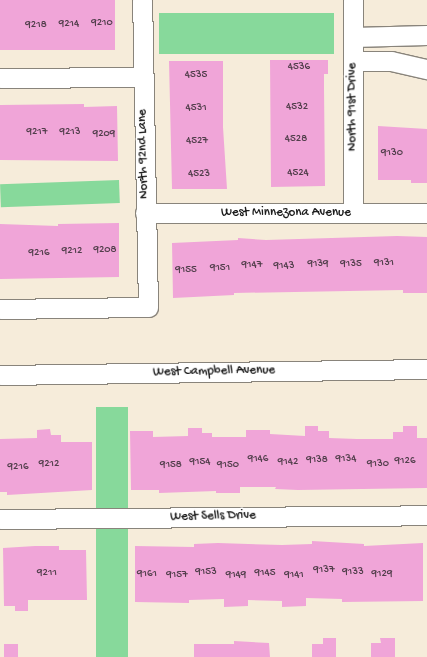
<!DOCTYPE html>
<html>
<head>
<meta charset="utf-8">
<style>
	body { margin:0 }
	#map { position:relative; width:427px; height:657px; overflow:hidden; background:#f6ecda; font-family:"Gochi Hand",sans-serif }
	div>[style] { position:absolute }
	.green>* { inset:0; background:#87d99b; transform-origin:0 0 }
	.building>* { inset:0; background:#f0a5d8; transform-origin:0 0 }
	.roads { filter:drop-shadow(1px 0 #89847b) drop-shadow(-1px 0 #89847b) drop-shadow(0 1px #89847b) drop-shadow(0 -1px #89847b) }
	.minor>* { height:19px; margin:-9.5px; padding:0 9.5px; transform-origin:9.5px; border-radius:9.5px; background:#fff }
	span { translate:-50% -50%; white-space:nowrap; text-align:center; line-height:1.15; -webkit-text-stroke:3px #fff; paint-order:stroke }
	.number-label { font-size:11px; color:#513e4b }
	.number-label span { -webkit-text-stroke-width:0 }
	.street-label { font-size:13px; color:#1c1c1c }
</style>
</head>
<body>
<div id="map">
	<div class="green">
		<div style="left:334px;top:13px;width:41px;height:175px;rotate:90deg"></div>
		<div style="left:119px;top:180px;width:23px;height:119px;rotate:88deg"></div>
		<div style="left:96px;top:407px;width:32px;height:250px"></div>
	</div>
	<div class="building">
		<div style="left:0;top:0;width:115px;height:50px"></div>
		<div style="clip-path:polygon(270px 60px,328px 60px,328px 74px,324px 74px,324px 87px,325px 186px,271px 187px)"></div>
		<div style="clip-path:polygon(169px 61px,223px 61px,223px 127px,227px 189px,172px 189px)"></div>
		<div style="clip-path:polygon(84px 104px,84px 107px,117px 106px,118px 161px,0 160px,0 105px)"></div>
		<div style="clip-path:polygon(378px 126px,427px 129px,427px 183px,411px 183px,411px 180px,378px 180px)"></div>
		<div style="clip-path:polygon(119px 223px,119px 277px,0 279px,0 224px,58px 226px,58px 224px)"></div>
		<div style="clip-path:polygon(397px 236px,427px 237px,427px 293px,403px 293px,403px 290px,234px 293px,234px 295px,173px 298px,172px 243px,238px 240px,238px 238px,266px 240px)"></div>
		<div style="clip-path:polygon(305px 426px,318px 426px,318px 431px,329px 431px,329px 438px,357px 439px,393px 439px,393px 432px,403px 432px,403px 426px,417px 426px,417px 438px,427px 438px,427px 488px,298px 490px,275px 489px,276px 487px,240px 487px,240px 493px,216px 493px,216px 491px,159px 493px,159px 490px,131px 490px,130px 431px,153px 431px,153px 437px,188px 436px,188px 428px,202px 428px,202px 433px,212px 433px,212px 437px,246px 437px,246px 430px,270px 430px,270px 434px,305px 436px)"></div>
		<div style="clip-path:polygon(50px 429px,51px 435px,61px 435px,61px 442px,92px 442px,92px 490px,7px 495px,7px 492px,0 492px,0 439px,37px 438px,37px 430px)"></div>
		<div style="clip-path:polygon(312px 541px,364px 544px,364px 546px,423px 543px,423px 601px,342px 602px,342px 599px,306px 598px,306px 606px,282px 607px,282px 601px,248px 600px,248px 606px,224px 607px,224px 599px,189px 600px,189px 603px,135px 602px,135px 546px,194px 547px,194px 544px,218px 543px,282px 545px,312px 544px)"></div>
		<div style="clip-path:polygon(35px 546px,59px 546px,59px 550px,86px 550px,87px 600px,28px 600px,28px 611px,15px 611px,15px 606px,4px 606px,3px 548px)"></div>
		<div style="clip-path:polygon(323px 638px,336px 638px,336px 657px,312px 657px,312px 644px,323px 644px)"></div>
		<div style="clip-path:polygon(380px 638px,395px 638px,395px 657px,371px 657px,371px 643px,381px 643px)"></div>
		<div style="clip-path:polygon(234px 641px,269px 643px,270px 657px,194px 657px,194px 644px,234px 644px)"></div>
		<div style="left:4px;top:644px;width:14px;height:13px"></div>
	</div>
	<div class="roads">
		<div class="minor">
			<div style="left:353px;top:0;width:213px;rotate:90deg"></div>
			<div style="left:353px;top:37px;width:74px;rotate:-1.5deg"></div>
			<div style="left:353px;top:61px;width:38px"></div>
			<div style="left:391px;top:61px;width:37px;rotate:13deg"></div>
			<div style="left:0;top:78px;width:143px;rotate:-0.4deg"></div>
			<div style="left:145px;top:213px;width:282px"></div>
			<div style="left:0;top:309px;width:148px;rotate:-0.8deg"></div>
			<div style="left:148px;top:307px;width:307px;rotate:-91.1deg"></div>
			<div style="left:0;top:375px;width:427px;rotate:-0.8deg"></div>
			<div style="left:0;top:519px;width:427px;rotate:-0.5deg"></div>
		</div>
	</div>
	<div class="number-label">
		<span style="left:102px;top:23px">9210</span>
		<span style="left:69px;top:24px">9214</span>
		<span style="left:36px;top:25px">9218</span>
		<span style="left:299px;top:67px">4536</span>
		<span style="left:196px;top:75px">4535</span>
		<span style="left:297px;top:107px">4532</span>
		<span style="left:196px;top:108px">4531</span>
		<span style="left:37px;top:132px">9217</span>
		<span style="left:70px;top:132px">9213</span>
		<span style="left:104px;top:134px">9209</span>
		<span style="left:296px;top:139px">4528</span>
		<span style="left:197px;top:141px">4527</span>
		<span style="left:392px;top:153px">9130</span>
		<span style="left:298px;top:173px">4524</span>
		<span style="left:199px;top:174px">4523</span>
		<span style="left:105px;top:250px">9208</span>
		<span style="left:72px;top:251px">9212</span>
		<span style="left:39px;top:253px">9216</span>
		<span style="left:384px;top:263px">9131</span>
		<span style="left:318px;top:264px">9139</span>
		<span style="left:351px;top:264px">9135</span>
		<span style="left:252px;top:265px">9147</span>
		<span style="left:284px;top:266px">9143</span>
		<span style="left:220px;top:268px">9151</span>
		<span style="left:186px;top:270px">9155</span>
		<span style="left:258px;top:459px">9146</span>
		<span style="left:346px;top:459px">9134</span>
		<span style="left:317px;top:460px">9138</span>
		<span style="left:405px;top:461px">9126</span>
		<span style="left:200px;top:462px">9154</span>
		<span style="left:288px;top:462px">9142</span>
		<span style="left:49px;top:464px">9212</span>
		<span style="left:378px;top:464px">9130</span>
		<span style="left:171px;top:465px">9158</span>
		<span style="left:228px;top:465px">9150</span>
		<span style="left:18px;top:467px">9216</span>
		<span style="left:324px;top:570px">9137</span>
		<span style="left:206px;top:572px">9153</span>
		<span style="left:353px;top:572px">9133</span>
		<span style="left:47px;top:573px">9211</span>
		<span style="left:265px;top:573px">9145</span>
		<span style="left:147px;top:574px">9161</span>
		<span style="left:382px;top:574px">9129</span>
		<span style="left:177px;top:575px">9157</span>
		<span style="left:236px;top:575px">9149</span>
		<span style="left:294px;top:575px">9141</span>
	</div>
	<div class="street-label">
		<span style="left:353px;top:107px;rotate:-90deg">North 91st Drive</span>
		<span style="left:144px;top:154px;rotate:-91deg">North 92nd Lane</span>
		<span style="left:286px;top:213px">West Minnezona Avenue</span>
		<span style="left:214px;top:372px;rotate:-1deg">West Campbell Avenue</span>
		<span style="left:213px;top:517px;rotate:-1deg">West Sells Drive</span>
	</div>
</div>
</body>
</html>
